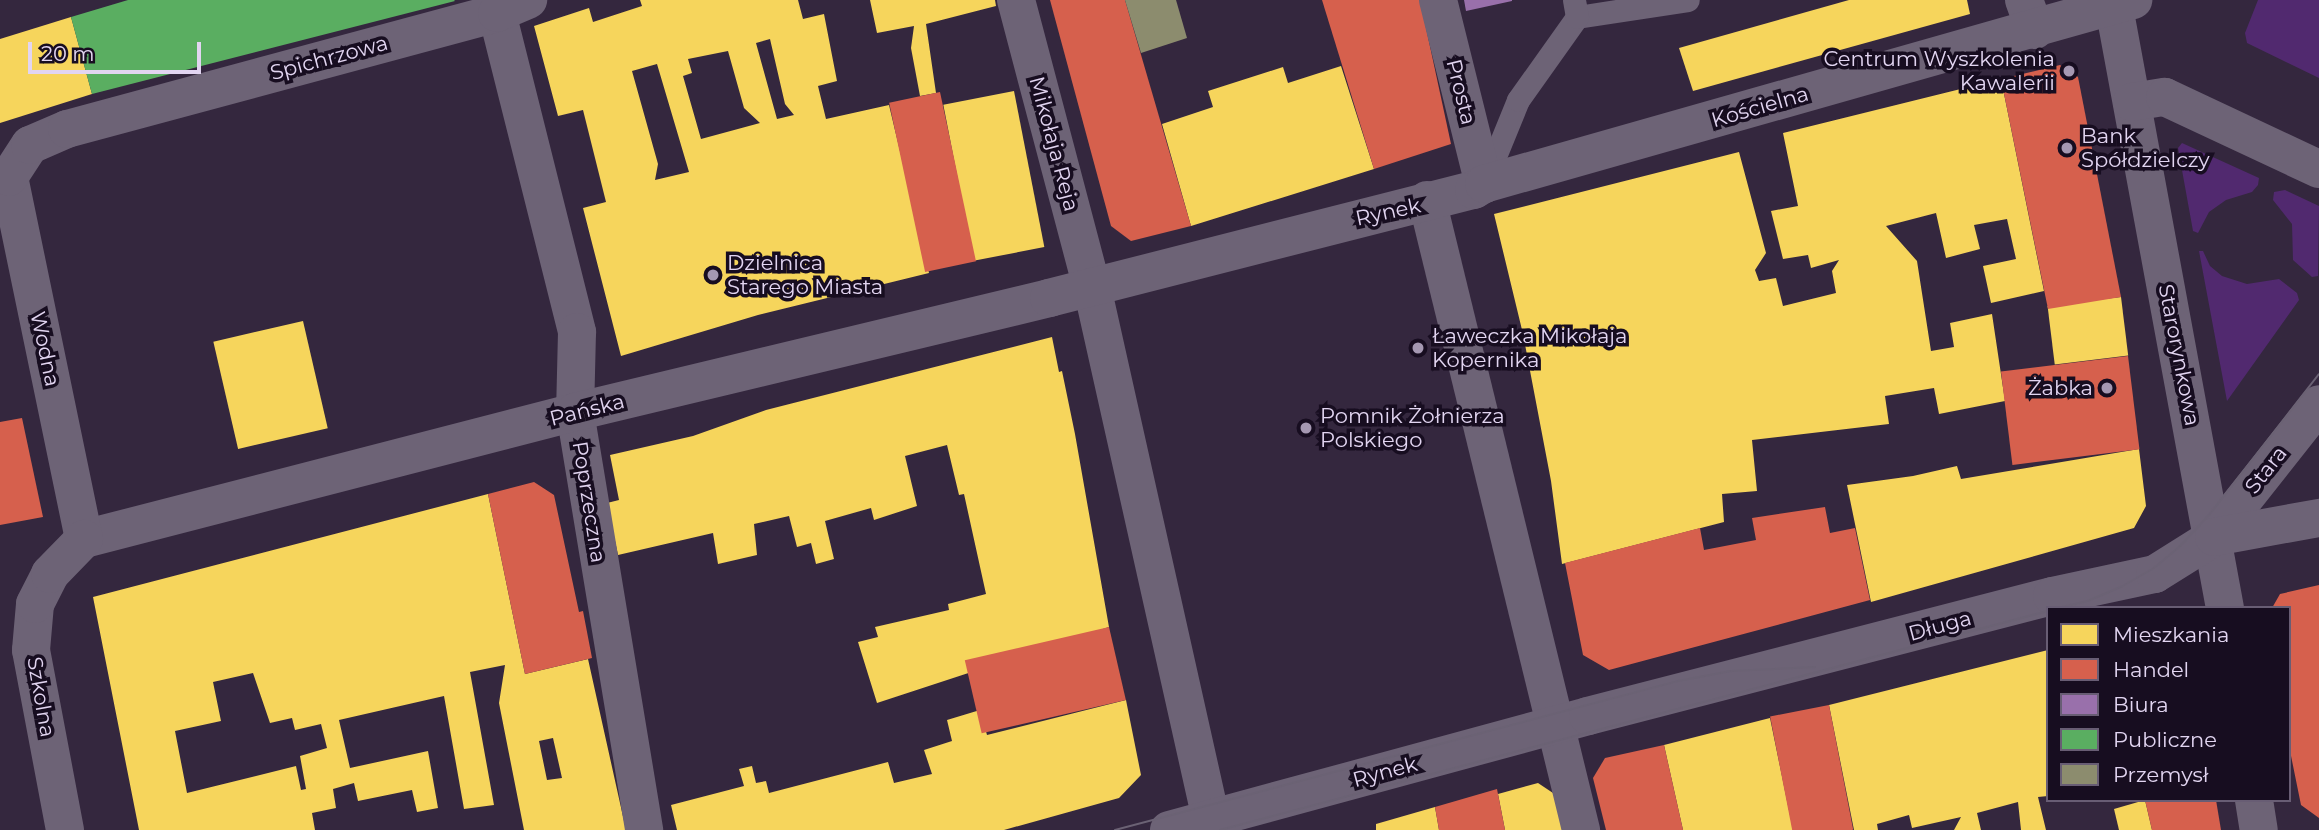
<!DOCTYPE html>
<html>
<head>
<meta charset="utf-8">
<style>
	body { margin:0 }
	#map { position:relative; width:2319px; height:830px; overflow:hidden; background:#34273e; font-family:Montserrat,sans-serif }
	div>[style] { position:absolute }
	.green>* { inset:0; background:#51296f }
	.homes>* { inset:0; background:#f6d55c; transform-origin:0 0 }
	.shops>* { inset:0; background:#d6604d; transform-origin:0 0 }
	.offices>* { inset:0; background:#9970ab }
	.public>* { inset:0; background:#5aae61 }
	.industry>* { inset:0; background:#8c8c6e }
	.lane>* { height:23px; margin:-11.5px; padding:0 11.5px; transform-origin:11.5px; border-radius:11.5px; background:#6d6376 }
	.street>* { height:38px; margin:-19px; padding:0 19px; transform-origin:19px; border-radius:19px; background:#6d6376 }
	.tram>* { height:2px; margin:-1px; padding:0 1px; transform-origin:1px; border-radius:1px; background:#6b6274 }
	.dots>* { width:19px; height:19px; translate:-50% -50%; box-sizing:border-box; border:4px solid #170d20; border-radius:50% }
	span { translate:-50% -50%; white-space:nowrap; text-align:center; line-height:1.15; -webkit-text-stroke:7px #170d20; paint-order:stroke }
	.street-label { font-size:21px; color:#e2d5f1 }
	.poi-label { font-size:21px; color:#e2d5f1 }
	.right { translate:-100% -50%; text-align:right }
	.left { translate:0 -50%; text-align:left }
	.legend { position:absolute; left:2046px; top:606px; width:245px; height:196px; box-sizing:border-box; background:#170d20; border:2px solid #685d74; margin:0; padding:9px 12px; list-style:none; font-size:21px; color:#e2d5f1 }
	.legend li { display:flex; align-items:center; gap:14px; height:35px }
	.legend b { width:35px; border:2px solid #685d74 }
	.scale { position:absolute; left:28px; top:42px; width:173px; height:32px; box-sizing:border-box; border:4px solid #e2d5f1; border-top:0; padding-left:9px; font-size:21px; line-height:24px; white-space:nowrap; color:#e2d5f1; -webkit-text-stroke:5px #170d20; paint-order:stroke }
</style>
</head>
<body>
<div id="map">
	<div class="green">
		<div style="clip-path:polygon(2258px 0,2319px 0,2319px 78px,2247px 43px,2245px 33px)"></div>
		<div style="clip-path:polygon(2182px 143px,2259px 178px,2258px 185px,2252px 192px,2226px 200px,2209px 212px,2198px 233px,2193px 231px,2178px 148px)"></div>
		<div style="clip-path:polygon(2285px 190px,2319px 206px,2318px 276px,2312px 277px,2293px 260px,2292px 224px,2273px 200px,2274px 192px)"></div>
		<div style="clip-path:polygon(2199px 251px,2203px 251px,2210px 266px,2222px 276px,2247px 284px,2279px 279px,2297px 293px,2299px 300px,2227px 401px)"></div>
	</div>
	<div class="homes">
		<div style="clip-path:polygon(evenodd,640px 0,798px 0,803px 19px,824px 14px,837px 81px,818px 86px,826px 119px,889px 105px,929px 273px,758px 315px,621px 356px,583px 208px,606px 202px,583px 110px,558px 116px,534px 26px,589px 8px,593px 22px,642px 6px,640px 0,770px 39px,785px 104px,794px 115px,777px 119px,756px 43px,770px 39px,640px 0,728px 51px,744px 108px,760px 123px,701px 139px,683px 76px,692px 73px,688px 59px,728px 51px,640px 0,657px 64px,689px 172px,655px 180px,658px 164px,632px 71px,657px 64px)"></div>
		<div style="clip-path:polygon(870px 0,995px 0,996px 6px,926px 24px,936px 93px,920px 96px,911px 48px,914px 26px,877px 33px)"></div>
		<div style="clip-path:polygon(1849px 0,1967px 0,1970px 14px,1693px 91px,1679px 48px)"></div>
		<div style="clip-path:polygon(71px 17px,92px 94px,0 123px,0 39px)"></div>
		<div style="clip-path:polygon(1341px 66px,1374px 169px,1191px 226px,1162px 124px,1213px 107px,1208px 91px,1283px 67px,1288px 83px)"></div>
		<div style="clip-path:polygon(2001px 79px,2044px 291px,1991px 303px,1983px 266px,2016px 259px,2007px 219px,1974px 225px,1980px 249px,1946px 258px,1936px 213px,1886px 226px,1917px 261px,1931px 351px,1954px 347px,1950px 323px,1992px 314px,2005px 401px,1939px 414px,1934px 388px,1885px 396px,1889px 424px,1752px 440px,1757px 491px,1722px 494px,1724px 522px,1562px 564px,1551px 481px,1523px 334px,1494px 214px,1739px 152px,1766px 253px,1755px 270px,1759px 281px,1776px 278px,1783px 306px,1836px 293px,1832px 271px,1839px 260px,1811px 268px,1808px 255px,1783px 259px,1771px 211px,1798px 206px,1783px 133px)"></div>
		<div style="left:1014px;top:91px;width:159px;height:72px;rotate:79deg"></div>
		<div style="left:2121px;top:297px;width:59px;height:74px;rotate:83deg"></div>
		<div style="left:303px;top:321px;width:110px;height:92px;rotate:77deg"></div>
		<div style="clip-path:polygon(1052px 337px,1059px 372px,1062px 371px,1075px 434px,1109px 627px,877px 703px,858px 642px,878px 637px,875px 627px,949px 610px,948px 604px,986px 594px,964px 494px,959px 495px,947px 445px,905px 456px,917px 506px,874px 520px,871px 508px,825px 521px,834px 559px,816px 564px,811px 543px,797px 547px,789px 516px,754px 524px,757px 555px,718px 564px,713px 533px,618px 555px,607px 503px,619px 500px,610px 455px,693px 436px,766px 410px)"></div>
		<div style="clip-path:polygon(2139px 449px,2146px 506px,2134px 528px,1871px 602px,1847px 485px,1913px 476px,1957px 466px,1961px 479px)"></div>
		<div style="clip-path:polygon(evenodd,488px 494px,525px 674px,588px 659px,626px 830px,524px 830px,499px 703px,505px 665px,470px 672px,494px 805px,464px 809px,444px 696px,339px 720px,350px 768px,428px 751px,438px 808px,417px 812px,412px 790px,358px 801px,354px 783px,333px 789px,336px 808px,312px 813px,315px 830px,139px 830px,93px 597px,488px 494px,253px 673px,270px 723px,292px 718px,295px 730px,321px 724px,327px 748px,300px 756px,306px 789px,301px 790px,296px 766px,187px 793px,175px 731px,221px 721px,213px 682px,253px 673px,488px 494px,553px 738px,562px 778px,547px 780px,539px 741px,553px 738px)"></div>
		<div style="clip-path:polygon(2048px 650px,2048px 796px,2038px 797px,2046px 830px,2021px 830px,2018px 802px,1977px 813px,1981px 830px,1954px 830px,1961px 817px,1912px 828px,1909px 815px,1877px 824px,1878px 830px,1854px 830px,1829px 705px)"></div>
		<div style="clip-path:polygon(1126px 700px,1141px 775px,1119px 798px,1004px 830px,677px 830px,671px 805px,744px 786px,739px 769px,752px 766px,756px 783px,766px 781px,769px 793px,888px 762px,894px 783px,932px 774px,924px 750px,952px 741px,947px 720px,980px 710px,987px 735px)"></div>
		<div style="clip-path:polygon(1770px 718px,1793px 830px,1683px 830px,1664px 745px)"></div>
		<div style="clip-path:polygon(1538px 783px,1556px 795px,1563px 830px,1505px 830px,1498px 794px)"></div>
		<div style="clip-path:polygon(2145px 800px,2152px 830px,2119px 830px,2114px 809px)"></div>
		<div style="clip-path:polygon(1435px 807px,1439px 830px,1376px 830px,1376px 824px)"></div>
	</div>
	<div class="shops">
		<div style="clip-path:polygon(1050px 0,1125px 0,1191px 226px,1131px 241px,1111px 226px)"></div>
		<div style="clip-path:polygon(1322px 0,1420px 0,1451px 144px,1374px 169px)"></div>
		<div style="clip-path:polygon(2060px 65px,2078px 77px,2121px 297px,2048px 309px,2001px 79px)"></div>
		<div style="left:940px;top:92px;width:173px;height:52px;rotate:78deg"></div>
		<div style="left:2128px;top:356px;width:94px;height:128px;rotate:83deg"></div>
		<div style="clip-path:polygon(22px 418px,43px 517px,0 525px,0 422px)"></div>
		<div style="clip-path:polygon(534px 482px,554px 495px,579px 612px,583px 611px,592px 658px,525px 674px,488px 494px)"></div>
		<div style="clip-path:polygon(1825px 507px,1830px 533px,1855px 528px,1870px 600px,1609px 670px,1583px 655px,1565px 563px,1700px 528px,1704px 550px,1756px 540px,1752px 518px)"></div>
		<div style="clip-path:polygon(2319px 585px,2319px 818px,2301px 805px,2289px 746px,2289px 608px,2272px 608px,2280px 594px)"></div>
		<div style="left:1109px;top:627px;width:75px;height:148px;rotate:77deg"></div>
		<div style="left:1829px;top:705px;width:127px;height:60px;rotate:79deg"></div>
		<div style="clip-path:polygon(1664px 745px,1683px 830px,1606px 830px,1593px 778px,1605px 758px)"></div>
		<div style="clip-path:polygon(1497px 789px,1505px 830px,1439px 830px,1435px 807px)"></div>
		<div style="clip-path:polygon(2145px 800px,2216px 800px,2221px 830px,2152px 830px)"></div>
	</div>
	<div class="offices">
		<div style="clip-path:polygon(1464px 0,1512px 0,1512px 1px,1466px 11px)"></div>
	</div>
	<div class="public">
		<div style="clip-path:polygon(128px 0,454px 0,455px 1px,92px 94px,71px 17px)"></div>
	</div>
	<div class="industry">
		<div style="clip-path:polygon(1125px 0,1176px 0,1187px 38px,1141px 53px)"></div>
	</div>
	<div class="lane">
		<div style="left:1577px;top:17px;width:112px;rotate:-8.7deg"></div>
		<div style="left:1485px;top:181px;width:87px;rotate:-67.8deg"></div>
		<div style="left:1518px;top:100px;width:102px;rotate:-54.6deg"></div>
		<div style="left:1577px;top:17px;width:17px;rotate:-100deg"></div>
	</div>
	<div class="street">
		<div style="left:1016px;top:0;width:297px;rotate:75.2deg"></div>
		<div style="left:1092px;top:287px;width:545px;rotate:77.39deg"></div>
		<div style="left:1438px;top:0;width:190px;rotate:76deg"></div>
		<div style="left:2024px;top:0;width:32px;rotate:70deg"></div>
		<div style="left:2114px;top:7px;width:611px;rotate:79.54deg"></div>
		<div style="left:497px;top:13px;width:329px;rotate:75.9deg"></div>
		<div style="left:577px;top:332px;width:80px;rotate:91.4deg"></div>
		<div style="left:575px;top:412px;width:424px;rotate:80.6deg"></div>
		<div style="left:2132px;top:102px;width:33px;rotate:-9deg"></div>
		<div style="left:2165px;top:97px;width:170px;rotate:25.1deg"></div>
		<div style="left:1427px;top:200px;width:649px;rotate:76.26deg"></div>
		<div style="left:2214px;top:537px;width:169px;rotate:-51.7deg"></div>
		<div style="left:84px;top:539px;width:507px;rotate:-14.5deg"></div>
		<div style="left:575px;top:412px;width:488px;rotate:-13.5deg"></div>
		<div style="left:1049px;top:298px;width:439px;rotate:-14.3deg"></div>
		<div style="left:1474px;top:190px;width:12px;rotate:-31deg"></div>
		<div style="left:1484px;top:184px;width:675px;rotate:-15.83deg"></div>
		<div style="left:84px;top:539px;width:370px;rotate:-101.7deg"></div>
		<div style="left:9px;top:177px;width:38px;rotate:-57deg"></div>
		<div style="left:30px;top:145px;width:40px;rotate:-23.4deg"></div>
		<div style="left:67px;top:129px;width:445px;rotate:-15.1deg"></div>
		<div style="left:497px;top:13px;width:34px;rotate:-23deg"></div>
		<div style="left:2254px;top:800px;width:30px;rotate:81deg"></div>
		<div style="left:65px;top:830px;width:183px;rotate:-100.7deg"></div>
		<div style="left:31px;top:650px;width:46px;rotate:-85deg"></div>
		<div style="left:35px;top:604px;width:34px;rotate:-63deg"></div>
		<div style="left:50px;top:574px;width:49px;rotate:-45.8deg"></div>
		<div style="left:1169px;top:830px;width:434px;rotate:-15.2deg"></div>
		<div style="left:1588px;top:716px;width:479px;rotate:-14.5deg"></div>
		<div style="left:2052px;top:596px;width:105px;rotate:-12.1deg"></div>
		<div style="left:2155px;top:574px;width:70px;rotate:-32.1deg"></div>
		<div style="left:2214px;top:537px;width:107px;rotate:-10.3deg"></div>
	</div>
	<div class="tram">
		<div style="left:2059px;top:608px;width:32px;rotate:-14deg"></div>
		<div style="left:2090px;top:600px;width:34px;rotate:-23deg"></div>
		<div style="left:2121px;top:587px;width:38px;rotate:-30deg"></div>
		<div style="left:2154px;top:568px;width:34px;rotate:-40deg"></div>
		<div style="left:2180px;top:546px;width:44px;rotate:-46.8deg"></div>
		<div style="left:2210px;top:514px;width:177px;rotate:-52.1deg"></div>
		<div style="left:1115px;top:830px;width:582px;rotate:-14.82deg"></div>
		<div style="left:1678px;top:681px;width:54px;rotate:-10.7deg"></div>
		<div style="left:1731px;top:671px;width:84px;rotate:-2.7deg"></div>
		<div style="left:1220px;top:830px;width:856px;rotate:-14.82deg"></div>
	</div>
	<div class="dots">
		<div style="left:2069px;top:71px;background:#a598b2"></div>
		<div style="left:2067px;top:148px;background:#a598b2"></div>
		<div style="left:713px;top:275px;background:#a598b2"></div>
		<div style="left:1418px;top:348px;background:#a598b2"></div>
		<div style="left:2107px;top:388px;background:#a598b2"></div>
		<div style="left:1306px;top:428px;background:#a598b2"></div>
	</div>
	<div class="street-label">
		<span style="left:329px;top:58px;rotate:-15deg">Spichrzowa</span>
		<span style="left:1461px;top:92px;rotate:76deg">Prosta</span>
		<span style="left:1760px;top:107px;rotate:-16deg">Kościelna</span>
		<span style="left:1054px;top:144px;rotate:75deg">Mikołaja Reja</span>
		<span style="left:1388px;top:212px;rotate:-12deg">Rynek</span>
		<span style="left:45px;top:349px;rotate:78deg">Wodna</span>
		<span style="left:2179px;top:355px;rotate:79deg">Starorynkowa</span>
		<span style="left:587px;top:410px;rotate:-14deg">Pańska</span>
		<span style="left:2266px;top:470px;rotate:-52deg">Stara</span>
		<span style="left:589px;top:502px;rotate:81deg">Poprzeczna</span>
		<span style="left:1940px;top:626px;rotate:-15deg">Długa</span>
		<span style="left:41px;top:697px;rotate:80deg">Szkolna</span>
		<span style="left:1385px;top:772px;rotate:-15deg">Rynek</span>
	</div>
	<div class="poi-label">
		<span class="right" style="left:2055px;top:71px">Centrum Wyszkolenia<br>Kawalerii</span>
		<span class="left" style="left:2081px;top:148px">Bank<br>Spółdzielczy</span>
		<span class="left" style="left:727px;top:275px">Dzielnica<br>Starego Miasta</span>
		<span class="left" style="left:1432px;top:348px">Ławeczka Mikołaja<br>Kopernika</span>
		<span class="right" style="left:2093px;top:388px">Żabka</span>
		<span class="left" style="left:1320px;top:428px">Pomnik Żołnierza<br>Polskiego</span>
	</div>
	<ul class="legend">
	<li><b style="height:19px;background:#f6d55c"></b>Mieszkania</li>
	<li><b style="height:19px;background:#d6604d"></b>Handel</li>
	<li><b style="height:19px;background:#9970ab"></b>Biura</li>
	<li><b style="height:19px;background:#5aae61"></b>Publiczne</li>
	<li><b style="height:19px;background:#8c8c6e"></b>Przemysł</li>
	</ul>
	<div class="scale">20 m</div>
</div>
</body>
</html>
